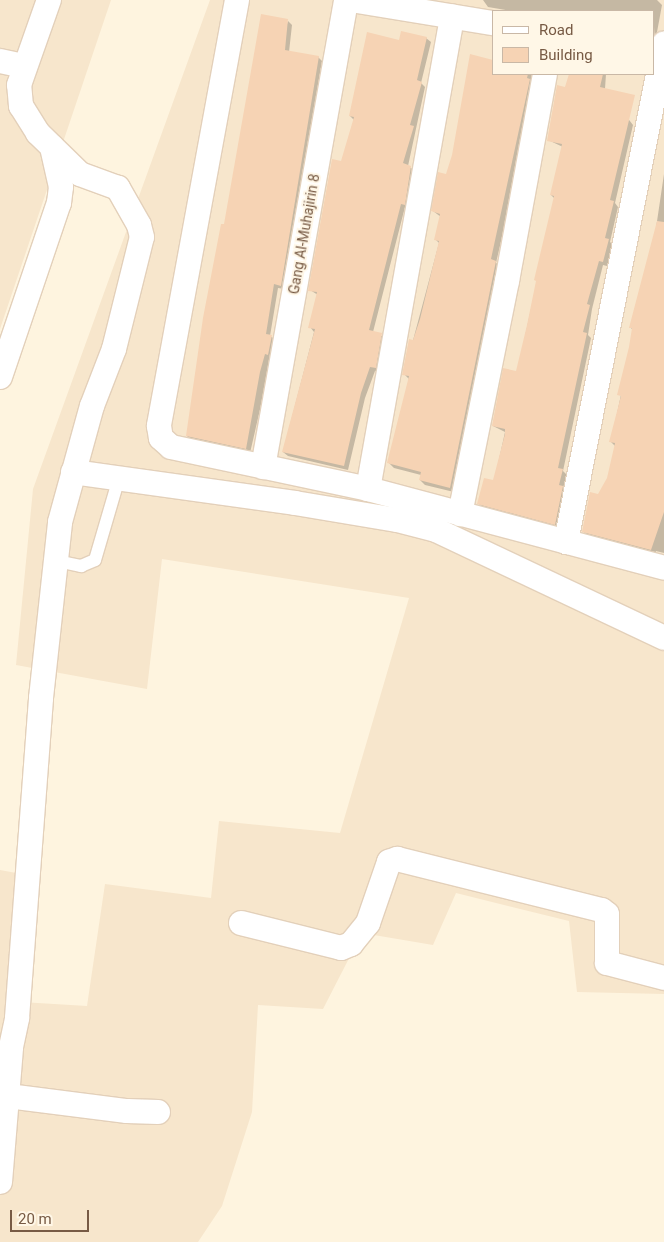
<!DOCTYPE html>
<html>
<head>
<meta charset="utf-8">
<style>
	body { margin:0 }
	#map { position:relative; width:664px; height:1242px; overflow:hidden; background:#fef4df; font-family:Roboto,sans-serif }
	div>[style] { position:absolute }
	.residential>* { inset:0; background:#f7e6cc }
	.shadow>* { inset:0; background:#0003 }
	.building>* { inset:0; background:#f6d3b4 }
	.roads { filter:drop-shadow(1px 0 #e3d0ba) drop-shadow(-1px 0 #e3d0ba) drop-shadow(0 1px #e3d0ba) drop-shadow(0 -1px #e3d0ba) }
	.lane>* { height:12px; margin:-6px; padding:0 6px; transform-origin:6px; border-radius:6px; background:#fff }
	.street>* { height:24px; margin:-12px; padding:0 12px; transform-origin:12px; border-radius:12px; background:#fff }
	span { translate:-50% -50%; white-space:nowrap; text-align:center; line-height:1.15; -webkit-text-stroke:4px #fff7e7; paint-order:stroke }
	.street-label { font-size:14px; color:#775a44 }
	.legend { position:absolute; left:492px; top:10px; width:162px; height:65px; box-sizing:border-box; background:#fff7e7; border:1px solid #c9b8a6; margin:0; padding:6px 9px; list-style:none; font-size:15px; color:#775a44 }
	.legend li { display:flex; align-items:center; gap:10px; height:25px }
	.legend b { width:25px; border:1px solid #c9b8a6 }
	.scale { position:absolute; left:10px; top:1210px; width:79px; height:22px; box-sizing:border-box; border:2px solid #775a44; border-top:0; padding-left:6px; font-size:15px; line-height:18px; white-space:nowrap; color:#775a44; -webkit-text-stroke:4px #fff7e7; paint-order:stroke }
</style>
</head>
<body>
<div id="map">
	<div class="residential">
		<div style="clip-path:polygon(0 0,111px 0,0 329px)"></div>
		<div style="clip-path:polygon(evenodd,210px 0,664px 0,664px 994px,577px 992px,569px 921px,456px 893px,433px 945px,362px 933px,323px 1009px,258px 1005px,252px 1112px,222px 1206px,198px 1242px,0 1242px,0 870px,38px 877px,21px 1002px,87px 1006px,105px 884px,211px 898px,219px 821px,340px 833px,409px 598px,162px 559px,147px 689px,16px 665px,33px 489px,210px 0,493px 11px,653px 11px,653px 74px,493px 74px,493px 11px)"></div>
	</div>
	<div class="shadow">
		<div style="clip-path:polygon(483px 0,657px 0,662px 5px,655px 43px,653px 11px,512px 11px,488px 7px)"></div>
		<div style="clip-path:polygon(288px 21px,292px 25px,289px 52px,318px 57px,322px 61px,285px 289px,278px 288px,270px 336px,276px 340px,250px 453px,191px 440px,187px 436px,225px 226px)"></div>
		<div style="clip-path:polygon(426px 38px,431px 42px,421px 83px,425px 87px,408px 166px,415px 171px,409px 208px,405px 207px,373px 332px,386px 338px,380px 372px,375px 371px,365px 398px,348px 470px,288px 456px,283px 452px,314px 332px,310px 327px,318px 295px,310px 290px,354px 120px,350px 116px,400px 42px)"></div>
		<div style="clip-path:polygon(493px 74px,533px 74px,522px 150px,496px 263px,501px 267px,454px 492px,425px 485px,420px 480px,421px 475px,394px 468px,389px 463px,409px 379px,404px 374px,439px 243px,435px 239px,441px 217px,433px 211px)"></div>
		<div style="clip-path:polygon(570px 74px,606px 74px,605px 89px,633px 125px,615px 203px,618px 207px,610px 242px,613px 245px,607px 266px,603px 265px,592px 309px,588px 335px,591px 338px,563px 471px,567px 475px,563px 488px,567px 492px,560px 529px,484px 508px,479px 504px,494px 482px,505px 432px,493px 426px,517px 373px,555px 199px,551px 195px,563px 147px,548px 140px)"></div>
		<div style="clip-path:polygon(664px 174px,664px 553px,656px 551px,655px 554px,588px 536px,583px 531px,608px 479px,615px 446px,611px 442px,631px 347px,633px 330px,630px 327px,656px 228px)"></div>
	</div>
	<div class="building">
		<div style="clip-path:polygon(261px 14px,288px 19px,285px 50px,319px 56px,281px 286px,274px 284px,266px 334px,272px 335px,268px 355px,265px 354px,260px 372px,246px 449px,186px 436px,203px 318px,221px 224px,224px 224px)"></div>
		<div style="clip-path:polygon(401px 31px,427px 37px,417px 80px,422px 82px,410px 125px,414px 126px,403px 163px,411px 166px,405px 205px,401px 204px,369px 330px,382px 333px,376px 368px,370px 367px,361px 393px,344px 466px,282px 452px,315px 329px,308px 328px,317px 292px,308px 291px,332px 159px,341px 161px,354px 117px,349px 116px,367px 32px,399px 40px)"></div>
		<div style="clip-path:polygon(470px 54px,493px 60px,493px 74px,528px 74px,527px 78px,530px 79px,491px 259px,496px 261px,450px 488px,419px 480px,421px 472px,387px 463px,409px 376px,402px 375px,409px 339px,413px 340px,420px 319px,439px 241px,434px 240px,440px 214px,431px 211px,438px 172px,446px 174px,452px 155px)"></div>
		<div style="clip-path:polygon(569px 74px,603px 74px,600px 87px,635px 95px,610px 200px,614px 201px,605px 238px,609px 239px,603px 262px,599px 261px,587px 304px,590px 305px,583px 332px,587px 333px,558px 468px,563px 469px,559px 485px,563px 486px,555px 525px,477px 504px,484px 478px,493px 480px,505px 434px,505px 429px,492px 426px,503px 368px,516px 371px,527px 325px,536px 281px,534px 280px,554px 196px,550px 195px,562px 144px,547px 141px,557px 85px,565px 87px)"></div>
		<div style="clip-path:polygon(657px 221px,664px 222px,664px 512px,651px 550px,582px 532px,590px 492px,598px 494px,607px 478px,615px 443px,609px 442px,621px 396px,617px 395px,629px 347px,632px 328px,629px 328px)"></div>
	</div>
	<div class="roads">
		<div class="lane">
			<div style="left:57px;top:561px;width:25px;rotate:12deg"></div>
			<div style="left:81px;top:566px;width:15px;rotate:-23deg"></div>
			<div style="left:95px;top:560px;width:85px;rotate:-73.7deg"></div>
		</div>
		<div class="street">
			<div style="left:237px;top:0;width:433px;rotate:100.4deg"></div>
			<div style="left:159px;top:426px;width:12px;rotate:81deg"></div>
			<div style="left:161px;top:438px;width:13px;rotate:42deg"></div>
			<div style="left:171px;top:447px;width:201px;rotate:12deg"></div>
			<div style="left:368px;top:489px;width:306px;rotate:14.9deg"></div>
			<div style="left:352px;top:0;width:143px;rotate:9.3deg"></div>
			<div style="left:0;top:61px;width:25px;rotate:12deg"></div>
			<div style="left:0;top:377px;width:184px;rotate:-71.3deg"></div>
			<div style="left:59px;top:203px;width:16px;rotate:-83deg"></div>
			<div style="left:61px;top:187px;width:41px;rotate:-102.7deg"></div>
			<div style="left:263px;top:467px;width:474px;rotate:-79.9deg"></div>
			<div style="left:73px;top:472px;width:224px;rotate:7.9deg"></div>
			<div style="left:295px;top:503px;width:103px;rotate:9.5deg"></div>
			<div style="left:397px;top:520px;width:40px;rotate:14.4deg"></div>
			<div style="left:436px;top:530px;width:252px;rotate:25.3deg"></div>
			<div style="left:368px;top:489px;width:480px;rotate:-79.9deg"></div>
			<div style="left:460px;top:514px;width:238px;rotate:-78.6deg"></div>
			<div style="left:507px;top:281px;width:210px;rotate:-79.6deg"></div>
			<div style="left:566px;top:542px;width:508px;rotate:-78.87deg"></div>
			<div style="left:241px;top:923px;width:103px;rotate:14deg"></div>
			<div style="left:341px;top:948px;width:11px;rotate:-22deg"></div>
			<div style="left:351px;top:944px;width:27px;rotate:-51deg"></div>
			<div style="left:368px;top:923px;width:65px;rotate:-71deg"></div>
			<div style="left:389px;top:862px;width:9px;rotate:-21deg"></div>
			<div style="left:397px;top:859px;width:211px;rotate:14deg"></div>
			<div style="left:602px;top:910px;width:6px;rotate:39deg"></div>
			<div style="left:607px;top:914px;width:49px;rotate:90deg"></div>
			<div style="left:607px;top:963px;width:59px;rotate:14.7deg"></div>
			<div style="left:8px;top:1096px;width:120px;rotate:7.2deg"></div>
			<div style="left:127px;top:1111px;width:31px;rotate:2deg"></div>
			<div style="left:0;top:1182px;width:135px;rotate:-85.3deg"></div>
			<div style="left:11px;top:1047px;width:30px;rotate:-78deg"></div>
			<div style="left:17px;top:1018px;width:321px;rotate:-85.7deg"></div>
			<div style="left:41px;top:698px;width:177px;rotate:-83.8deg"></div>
			<div style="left:60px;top:522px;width:120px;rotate:-74.6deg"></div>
			<div style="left:92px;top:406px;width:61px;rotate:-68.9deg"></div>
			<div style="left:114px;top:349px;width:115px;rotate:-76deg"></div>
			<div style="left:142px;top:237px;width:12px;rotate:-104deg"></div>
			<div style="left:139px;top:225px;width:43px;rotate:-119.6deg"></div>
			<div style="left:118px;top:188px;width:40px;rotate:-159.8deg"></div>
			<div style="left:80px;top:174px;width:59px;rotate:-135.7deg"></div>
			<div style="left:38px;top:133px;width:32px;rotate:-122deg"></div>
			<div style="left:21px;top:106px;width:21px;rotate:-95deg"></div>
			<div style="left:19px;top:85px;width:90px;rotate:-70.6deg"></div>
		</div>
	</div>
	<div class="street-label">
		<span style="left:304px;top:234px;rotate:-80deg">Gang Al-Muhajirin 8</span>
	</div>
	<ul class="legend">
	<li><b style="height:6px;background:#fff"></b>Road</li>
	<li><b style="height:14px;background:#f6d3b4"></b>Building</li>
	</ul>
	<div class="scale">20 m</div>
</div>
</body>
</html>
